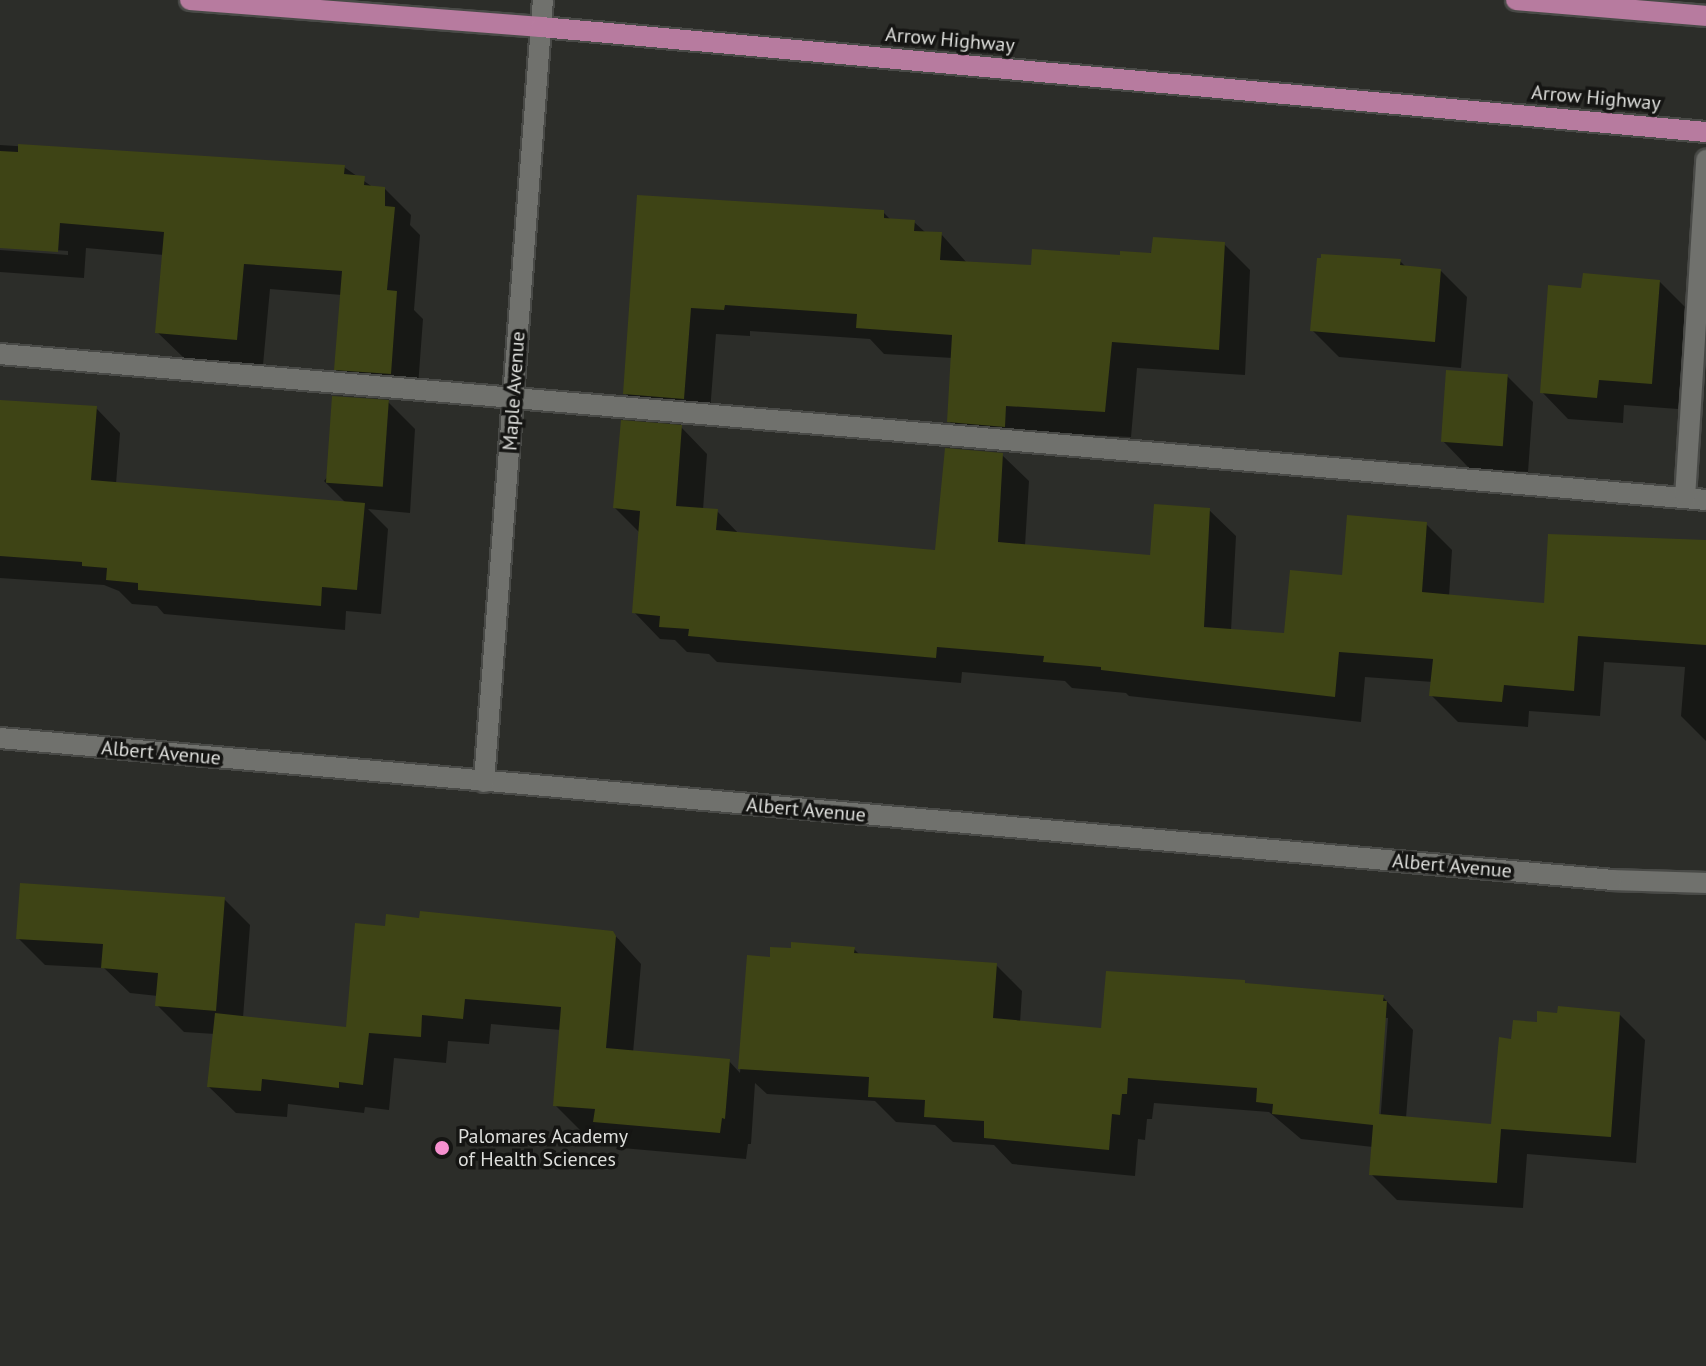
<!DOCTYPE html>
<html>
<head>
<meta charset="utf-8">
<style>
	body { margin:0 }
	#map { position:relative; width:1706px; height:1366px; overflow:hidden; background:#2c2d29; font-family:"PT Sans",sans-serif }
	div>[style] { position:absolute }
	.shadow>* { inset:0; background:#0007 }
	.building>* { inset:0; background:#3e4415; transform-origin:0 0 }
	.roads { filter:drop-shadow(2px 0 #494a47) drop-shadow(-2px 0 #494a47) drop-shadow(0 2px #494a47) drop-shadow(0 -2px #494a47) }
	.service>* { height:20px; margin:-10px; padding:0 10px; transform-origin:10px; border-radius:10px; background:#70716d }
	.minor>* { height:20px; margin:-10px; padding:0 10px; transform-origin:10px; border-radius:10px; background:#70716d }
	.primary>* { height:20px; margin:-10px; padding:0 10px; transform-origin:10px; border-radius:10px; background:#b77b9f }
	.dots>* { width:22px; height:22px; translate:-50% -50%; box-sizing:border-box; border:4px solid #151513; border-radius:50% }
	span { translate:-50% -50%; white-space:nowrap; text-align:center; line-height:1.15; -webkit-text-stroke:7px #151513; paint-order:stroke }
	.street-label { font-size:20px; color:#dedfdc }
	.poi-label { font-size:20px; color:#dedfdc }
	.left { translate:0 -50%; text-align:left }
</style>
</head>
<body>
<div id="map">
	<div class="shadow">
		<div style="clip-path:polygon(0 145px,344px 167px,374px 188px,385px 189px,411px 215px,410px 225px,420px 235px,414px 310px,423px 319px,417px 400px,363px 395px,336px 369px,342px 295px,270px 289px,263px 365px,184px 358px,157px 332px,164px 255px,86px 248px,84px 278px,0 272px,0 250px,68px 255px,68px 251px,0 246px)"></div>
		<div style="clip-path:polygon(639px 197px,883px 212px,892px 221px,914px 222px,926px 233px,941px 234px,967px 263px,1033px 267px,1224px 244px,1250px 270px,1245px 375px,1137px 368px,1131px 437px,1032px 432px,1030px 452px,975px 448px,949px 421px,953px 358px,884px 354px,870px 339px,750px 331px,750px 336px,716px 334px,709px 425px,651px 420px,625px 393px)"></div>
		<div style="clip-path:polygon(1400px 261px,1407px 268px,1441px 271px,1467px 297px,1461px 368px,1339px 357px,1313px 331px)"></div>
		<div style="clip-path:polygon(1660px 282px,1686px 308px,1678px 409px,1624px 405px,1623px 423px,1568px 419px,1542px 392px,1583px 290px)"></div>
		<div style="clip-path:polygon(1507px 376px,1533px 402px,1528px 472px,1469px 468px,1443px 441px)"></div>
		<div style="clip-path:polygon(0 401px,96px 408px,120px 433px,116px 484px,346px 503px,324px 481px,388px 402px,415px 429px,410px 513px,368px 509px,388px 529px,381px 614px,346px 611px,345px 630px,164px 614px,157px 606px,132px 604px,119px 591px,104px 585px,0 578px)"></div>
		<div style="clip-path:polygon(681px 427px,707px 454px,703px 510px,717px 511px,740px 535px,937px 552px,1002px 455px,1029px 481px,1025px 546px,1152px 557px,1209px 510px,1236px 536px,1231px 631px,1286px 635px,1344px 577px,1426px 524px,1452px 550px,1449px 597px,1546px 605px,1706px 542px,1706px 741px,1681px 716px,1685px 667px,1604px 662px,1600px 716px,1529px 711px,1528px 727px,1458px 722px,1431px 695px,1433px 682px,1365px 677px,1361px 722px,1129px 696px,1126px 693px,1072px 688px,1065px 681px,962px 672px,961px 683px,717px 662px,709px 654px,687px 652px,675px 640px,660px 639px,634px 612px,640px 533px,615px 508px)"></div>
		<div style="clip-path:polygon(evenodd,224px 899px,250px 925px,243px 1018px,347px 1029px,612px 932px,641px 964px,633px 1053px,729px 1061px,740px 1073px,749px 958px,771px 960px,854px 949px,860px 955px,996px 965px,1022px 991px,1020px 1023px,1103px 1030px,1244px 982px,1248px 985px,1383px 997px,1413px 1030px,1406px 1118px,1493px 1126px,1513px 1041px,1538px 1024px,1619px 1014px,1645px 1040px,1636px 1163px,1527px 1154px,1523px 1208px,1397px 1200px,1371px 1174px,1373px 1147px,1301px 1139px,1269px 1112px,1154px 1103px,1152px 1119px,1147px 1119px,1145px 1140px,1138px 1139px,1135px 1176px,1012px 1164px,994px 1145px,953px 1142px,935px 1125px,896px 1122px,875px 1101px,767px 1094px,755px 1083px,751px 1144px,748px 1144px,746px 1159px,622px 1148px,607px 1133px,581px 1131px,555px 1105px,561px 1030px,491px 1024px,489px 1044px,448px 1041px,446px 1063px,394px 1058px,389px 1110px,365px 1107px,364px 1113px,288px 1104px,287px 1117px,236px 1113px,209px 1087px,215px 1034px,184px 1032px,157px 1005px,158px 996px,130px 993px,104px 968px,45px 965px,18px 938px,224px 899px,1384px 1018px,1388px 1018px,1380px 1124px,1376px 1124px,1384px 1018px)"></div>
	</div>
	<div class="building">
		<div style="clip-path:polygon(18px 144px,345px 165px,344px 174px,365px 176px,364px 185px,385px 187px,385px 206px,395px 207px,387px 290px,397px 291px,391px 374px,334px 370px,342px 271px,244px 264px,237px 340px,155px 333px,164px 232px,60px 223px,58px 252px,0 248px,0 151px,18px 152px)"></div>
		<div style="clip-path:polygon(637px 195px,884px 210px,884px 218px,915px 220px,914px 231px,942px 232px,940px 260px,1031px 265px,1032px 249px,1120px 255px,1120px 251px,1151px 253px,1153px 237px,1225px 242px,1219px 350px,1112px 342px,1105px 412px,1006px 406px,1005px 427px,947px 422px,952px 335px,856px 328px,857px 314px,725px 305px,724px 310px,691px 308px,684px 399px,623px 394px)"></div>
		<div style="clip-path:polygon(1321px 254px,1401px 259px,1400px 265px,1441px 269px,1435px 342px,1310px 331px,1317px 258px,1321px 258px)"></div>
		<div style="clip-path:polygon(1583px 273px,1660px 280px,1652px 384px,1599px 380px,1597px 398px,1540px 393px,1548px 285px,1581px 288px)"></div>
		<div style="left:1446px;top:370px;width:62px;height:72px;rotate:4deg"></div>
		<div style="left:332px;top:396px;width:57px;height:87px;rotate:4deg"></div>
		<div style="clip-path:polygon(0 400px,97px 406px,91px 480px,365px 503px,357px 590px,322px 587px,321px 606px,138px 590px,138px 583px,106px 580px,107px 568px,82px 566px,82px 562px,0 556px)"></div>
		<div style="clip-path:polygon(621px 420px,682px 425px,676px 506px,718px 509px,716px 530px,935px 550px,945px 448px,1003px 453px,998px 542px,1150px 555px,1154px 504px,1210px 508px,1204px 627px,1284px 633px,1290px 570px,1342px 575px,1347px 515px,1427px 522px,1422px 592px,1544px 603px,1548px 534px,1706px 540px,1706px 645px,1578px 636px,1574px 691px,1504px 685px,1502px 702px,1429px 696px,1433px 659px,1339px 652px,1335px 697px,1101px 670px,1101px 667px,1043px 662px,1044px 656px,937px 647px,936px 658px,688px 636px,689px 629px,659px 627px,660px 616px,632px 613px,640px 511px,613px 508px)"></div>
		<div style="clip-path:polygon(20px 883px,225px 897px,216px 1011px,155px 1006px,158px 973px,101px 968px,103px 944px,16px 939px)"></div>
		<div style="clip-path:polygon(420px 911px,613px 931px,616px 936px,606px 1048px,730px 1059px,725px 1119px,722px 1118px,720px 1133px,593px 1122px,595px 1109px,553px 1106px,561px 1007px,465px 999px,463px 1019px,422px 1015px,421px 1037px,369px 1033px,363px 1085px,339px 1082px,339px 1088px,262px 1079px,261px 1091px,207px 1087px,215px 1013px,346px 1027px,355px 923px,385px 926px,386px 914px,419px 918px)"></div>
		<div style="clip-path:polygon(791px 942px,855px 947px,854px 953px,997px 963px,993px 1018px,1101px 1028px,1106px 971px,1245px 980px,1245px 983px,1384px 995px,1383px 1001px,1387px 1001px,1379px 1114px,1491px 1124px,1499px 1037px,1511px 1039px,1513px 1020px,1537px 1022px,1537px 1011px,1557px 1013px,1558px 1006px,1620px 1012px,1611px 1137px,1501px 1129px,1497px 1183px,1369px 1175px,1373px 1125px,1272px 1114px,1273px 1104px,1256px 1102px,1257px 1088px,1128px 1078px,1127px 1094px,1122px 1094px,1120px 1115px,1112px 1114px,1109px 1150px,984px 1138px,984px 1121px,924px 1117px,925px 1100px,868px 1097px,869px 1077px,738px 1069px,747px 955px,770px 957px,770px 947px,791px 948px)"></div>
	</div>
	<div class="roads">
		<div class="service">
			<div style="left:0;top:354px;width:1712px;rotate:4.89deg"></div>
			<div style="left:1685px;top:498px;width:339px;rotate:-86.4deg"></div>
			<div style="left:1612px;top:880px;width:94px;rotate:1.8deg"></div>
		</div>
		<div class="minor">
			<div style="left:0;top:738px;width:1618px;rotate:5.03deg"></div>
			<div style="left:484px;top:782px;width:784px;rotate:-85.69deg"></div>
		</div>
		<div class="primary">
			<div style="left:190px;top:0;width:352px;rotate:4.4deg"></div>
			<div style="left:541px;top:27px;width:1170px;rotate:5.15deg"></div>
			<div style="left:1516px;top:0;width:191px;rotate:4.8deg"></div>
		</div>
	</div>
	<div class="dots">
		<div style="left:442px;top:1148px;background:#f690cf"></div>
	</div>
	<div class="street-label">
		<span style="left:950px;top:40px;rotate:5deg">Arrow Highway</span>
		<span style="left:1596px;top:98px;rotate:5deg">Arrow Highway</span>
		<span style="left:514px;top:391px;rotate:-86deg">Maple Avenue</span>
		<span style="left:161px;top:753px;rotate:5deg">Albert Avenue</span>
		<span style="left:806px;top:810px;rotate:5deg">Albert Avenue</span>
		<span style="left:1452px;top:866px;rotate:5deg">Albert Avenue</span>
	</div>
	<div class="poi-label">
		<span class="left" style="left:458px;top:1148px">Palomares Academy<br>of Health Sciences</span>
	</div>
</div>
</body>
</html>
